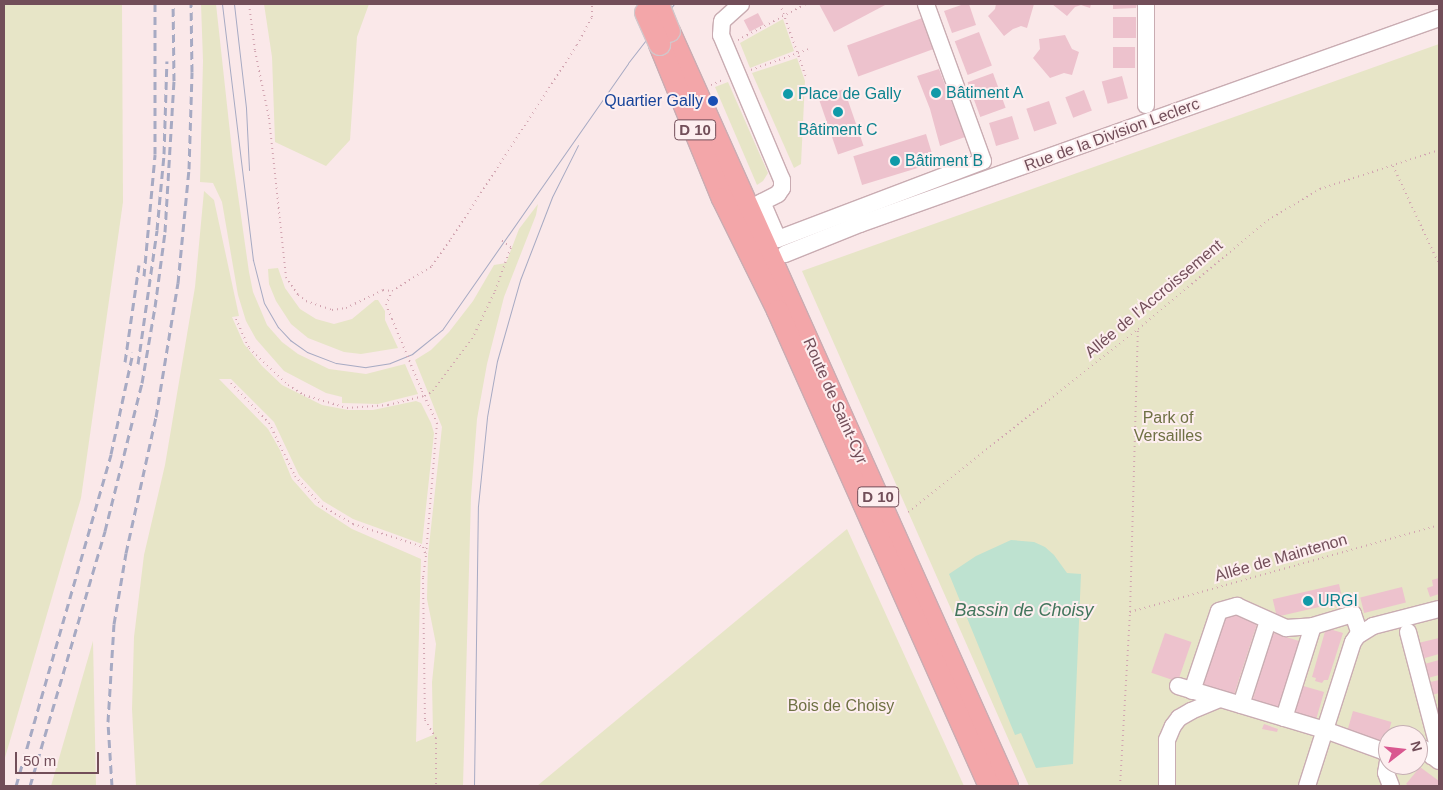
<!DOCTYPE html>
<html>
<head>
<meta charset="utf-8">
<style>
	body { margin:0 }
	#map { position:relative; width:1443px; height:790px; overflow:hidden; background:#fae8e9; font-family:Arial,sans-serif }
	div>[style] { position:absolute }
	.green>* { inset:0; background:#e7e5c7 }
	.water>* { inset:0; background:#bee2d0 }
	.building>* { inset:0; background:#edc2cd; transform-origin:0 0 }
	.path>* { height:2px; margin-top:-1px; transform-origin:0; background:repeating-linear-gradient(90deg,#d2a5b1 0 1px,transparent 0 5px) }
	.roads { filter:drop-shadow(1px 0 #c9acb2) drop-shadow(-1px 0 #c9acb2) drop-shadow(0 1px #c9acb2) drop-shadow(0 -1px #c9acb2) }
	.minor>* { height:16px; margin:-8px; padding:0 8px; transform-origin:8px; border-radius:8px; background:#fff }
	.major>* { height:21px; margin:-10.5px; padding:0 10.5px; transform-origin:10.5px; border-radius:10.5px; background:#f3a6a9 }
	.tram>* { height:1px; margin:-0.5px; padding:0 0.5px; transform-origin:0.5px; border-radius:0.5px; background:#a7aac3 }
	.rail>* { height:3px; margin-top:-1.5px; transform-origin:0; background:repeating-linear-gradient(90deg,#a7aac3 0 8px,transparent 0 13px) }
	.path-bridge>* { height:2px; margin-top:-1px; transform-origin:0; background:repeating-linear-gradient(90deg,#d2a5b1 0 1px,transparent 0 5px) }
	.bridges { filter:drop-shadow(1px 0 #d2c6ca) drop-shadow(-1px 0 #d2c6ca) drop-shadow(0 1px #d2c6ca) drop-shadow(0 -1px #d2c6ca) }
	.major-bridge>* { height:21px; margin:-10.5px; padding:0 10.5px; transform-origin:10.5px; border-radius:10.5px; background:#f3a6a9 }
	.dots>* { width:14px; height:14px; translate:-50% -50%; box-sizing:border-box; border:2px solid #fdeeef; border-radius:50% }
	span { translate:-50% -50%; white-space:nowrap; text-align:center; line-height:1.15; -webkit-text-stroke:4px #fdeeef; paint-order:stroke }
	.shield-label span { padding:1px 4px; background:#fdeeef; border:1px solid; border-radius:4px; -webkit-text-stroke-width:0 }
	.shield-label { font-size:15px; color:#724e59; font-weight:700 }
	.culture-label { font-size:16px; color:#0d838f }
	.left { translate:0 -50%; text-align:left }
	.transit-label { font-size:16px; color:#164399 }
	.right { translate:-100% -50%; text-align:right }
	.street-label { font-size:16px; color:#724e59 }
	.park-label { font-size:16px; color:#6f7144 }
	.water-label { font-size:18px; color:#43765d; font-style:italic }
	.frame { position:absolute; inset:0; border:5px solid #724e59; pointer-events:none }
	.north { position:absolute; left:1378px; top:725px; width:50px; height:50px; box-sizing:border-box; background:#fdeeef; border:1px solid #c5aeb3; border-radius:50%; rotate:74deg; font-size:14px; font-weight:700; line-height:20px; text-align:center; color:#724e59 }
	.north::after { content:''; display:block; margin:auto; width:18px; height:22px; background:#d95890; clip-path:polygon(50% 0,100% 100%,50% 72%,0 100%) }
	.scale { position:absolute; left:15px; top:752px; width:84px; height:22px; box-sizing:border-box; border:2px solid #724e59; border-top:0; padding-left:6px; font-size:15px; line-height:18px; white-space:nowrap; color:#724e59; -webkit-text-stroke:4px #fdeeef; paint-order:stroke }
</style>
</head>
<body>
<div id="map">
	<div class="green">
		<div style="clip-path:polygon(4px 4px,122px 4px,123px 202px,81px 498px,4px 761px)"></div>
		<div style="clip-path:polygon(201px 4px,216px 4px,233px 160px,249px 272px,253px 292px,267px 325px,282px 342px,298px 354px,329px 369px,366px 374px,405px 364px,418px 394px,378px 404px,342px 403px,342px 397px,326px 393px,284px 371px,256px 339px,246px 321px,238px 295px,222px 202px,213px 183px,200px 182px,203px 61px)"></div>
		<div style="clip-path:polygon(264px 4px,369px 4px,357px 37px,350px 140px,326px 166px,275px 142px,272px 57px)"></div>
		<div style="clip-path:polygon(783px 19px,794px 51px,750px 68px,740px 43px)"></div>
		<div style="clip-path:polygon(evenodd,1439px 44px,1439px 786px,1029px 786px,802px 271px,1439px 44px,1388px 735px,1418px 735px,1418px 765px,1388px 765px,1388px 735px)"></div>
		<div style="clip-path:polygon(797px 58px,805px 81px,801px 164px,794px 168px,752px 73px)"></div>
		<div style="clip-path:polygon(728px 82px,768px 173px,763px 181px,757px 185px,715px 87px)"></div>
		<div style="clip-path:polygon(204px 191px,214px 200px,239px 316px,232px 317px,244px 344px,262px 366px,282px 385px,322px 405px,348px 410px,373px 410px,416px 401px,421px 403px,431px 423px,434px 433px,422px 544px,353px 519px,323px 501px,299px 475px,274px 422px,231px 379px,219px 379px,268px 429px,280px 450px,292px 479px,315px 505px,352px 529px,421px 559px,416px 742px,433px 735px,432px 682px,436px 644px,427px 599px,428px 555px,442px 427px,415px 360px,431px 350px,449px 332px,473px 301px,494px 265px,506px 263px,519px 229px,538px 204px,536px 215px,504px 297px,487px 364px,477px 419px,471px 497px,463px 786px,136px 786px,132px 709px,134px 637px,144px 555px,165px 465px,195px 287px)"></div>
		<div style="clip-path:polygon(278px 268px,285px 288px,300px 309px,316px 319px,334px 324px,352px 319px,375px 300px,378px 300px,385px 311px,385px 320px,398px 348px,361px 354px,344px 352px,308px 338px,291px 324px,276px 301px,269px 284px,268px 269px)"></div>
		<div style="clip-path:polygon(847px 529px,964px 786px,537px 786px)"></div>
		<div style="clip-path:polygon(93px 641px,96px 786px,51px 786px)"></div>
	</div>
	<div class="water">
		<div style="clip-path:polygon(1011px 540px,1034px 542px,1045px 547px,1054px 555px,1067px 573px,1081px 574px,1073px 764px,1036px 768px,1021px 733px,1015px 735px,949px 574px,976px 556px)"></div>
	</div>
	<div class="building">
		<div style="clip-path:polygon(819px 4px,887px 4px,834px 32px)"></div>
		<div style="clip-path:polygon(964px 4px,969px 4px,976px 25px,952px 33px,944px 11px)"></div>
		<div style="clip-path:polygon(996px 4px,1034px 4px,1027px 28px,1021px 26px,1013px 29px,1004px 36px,988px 16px,995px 9px)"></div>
		<div style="clip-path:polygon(1052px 4px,1091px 4px,1090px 8px,1081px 5px,1075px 7px,1067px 16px)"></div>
		<div style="clip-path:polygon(1113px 4px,1137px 4px,1136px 8px,1113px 9px)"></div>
		<div style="left:758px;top:13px;width:13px;height:16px;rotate:63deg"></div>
		<div style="left:925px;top:17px;width:33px;height:83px;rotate:70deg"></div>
		<div style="left:1113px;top:17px;width:23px;height:21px"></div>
		<div style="left:979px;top:32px;width:36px;height:26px;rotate:69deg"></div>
		<div style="clip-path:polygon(1065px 35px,1072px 49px,1079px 52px,1072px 75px,1064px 73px,1050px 78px,1033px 58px,1040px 49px,1039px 39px)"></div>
		<div style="left:1113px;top:47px;width:22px;height:21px"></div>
		<div style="clip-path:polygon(939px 69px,965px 137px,940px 146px,930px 109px,917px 76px)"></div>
		<div style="left:993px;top:73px;width:37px;height:27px;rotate:70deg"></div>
		<div style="left:1122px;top:76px;width:23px;height:21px;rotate:75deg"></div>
		<div style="left:844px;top:89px;width:60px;height:27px;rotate:71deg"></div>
		<div style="left:1084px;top:90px;width:22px;height:20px;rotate:69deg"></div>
		<div style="left:1049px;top:101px;width:24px;height:24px;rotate:71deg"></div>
		<div style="left:1012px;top:116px;width:24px;height:24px;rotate:73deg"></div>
		<div style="left:926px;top:134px;width:30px;height:76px;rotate:73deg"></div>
		<div style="clip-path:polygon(1439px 578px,1439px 594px,1430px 597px,1427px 588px,1433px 586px,1432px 580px)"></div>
		<div style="left:1339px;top:584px;width:18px;height:68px;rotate:77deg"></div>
		<div style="left:1402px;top:587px;width:16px;height:43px;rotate:76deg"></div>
		<div style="clip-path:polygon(1237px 613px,1258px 621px,1233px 698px,1202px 689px,1226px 616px)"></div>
		<div style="clip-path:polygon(1326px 628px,1343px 633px,1328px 680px,1324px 680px,1322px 683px,1315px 681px,1316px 678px,1312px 677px)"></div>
		<div style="left:1165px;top:633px;width:28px;height:42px;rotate:19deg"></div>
		<div style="left:1273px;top:633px;width:30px;height:75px;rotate:17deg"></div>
		<div style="clip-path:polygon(1439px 638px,1439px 654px,1418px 660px,1414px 644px)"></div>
		<div style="clip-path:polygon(1439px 660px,1439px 675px,1424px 679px,1421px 665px)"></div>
		<div style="clip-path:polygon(1439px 680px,1439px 693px,1429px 696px,1426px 683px)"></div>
		<div style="left:1300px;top:685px;width:25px;height:29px;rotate:16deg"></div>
		<div style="left:1353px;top:711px;width:40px;height:22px;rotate:16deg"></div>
		<div style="clip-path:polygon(1264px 724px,1278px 729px,1277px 732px,1262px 729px)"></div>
		<div style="clip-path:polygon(1420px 767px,1439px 781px,1439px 786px,1409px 786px,1406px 784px)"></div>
	</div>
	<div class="path">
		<div style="left:249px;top:4px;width:47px;rotate:82.7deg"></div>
		<div style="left:255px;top:51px;width:68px;rotate:78.2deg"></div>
		<div style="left:269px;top:118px;width:160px;rotate:83.9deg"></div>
		<div style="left:286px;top:277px;width:22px;rotate:56deg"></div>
		<div style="left:298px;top:295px;width:10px;rotate:37deg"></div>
		<div style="left:306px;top:301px;width:28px;rotate:19deg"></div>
		<div style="left:332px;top:310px;width:14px;rotate:-8deg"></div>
		<div style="left:346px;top:308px;width:41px;rotate:-25.9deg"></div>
		<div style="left:383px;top:290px;width:9px;rotate:6deg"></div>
		<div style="left:780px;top:4px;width:77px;rotate:70.4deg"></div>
		<div style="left:738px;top:40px;width:77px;rotate:-27.9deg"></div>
		<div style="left:751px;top:70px;width:62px;rotate:-19.9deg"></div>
		<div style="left:711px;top:85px;width:15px;rotate:-23deg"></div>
		<div style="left:1393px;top:166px;width:108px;rotate:64.9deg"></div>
		<div style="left:236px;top:319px;width:32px;rotate:66deg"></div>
		<div style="left:249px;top:348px;width:10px;rotate:45deg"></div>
		<div style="left:256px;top:355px;width:44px;rotate:43.2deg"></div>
		<div style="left:288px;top:385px;width:19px;rotate:32deg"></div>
		<div style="left:304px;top:395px;width:45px;rotate:16.8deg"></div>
		<div style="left:347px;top:408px;width:41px;rotate:-4.2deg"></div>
		<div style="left:388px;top:405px;width:38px;rotate:-14deg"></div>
		<div style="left:425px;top:396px;width:9px;rotate:-32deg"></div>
		<div style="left:433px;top:391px;width:65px;rotate:-53.1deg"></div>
		<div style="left:472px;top:339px;width:53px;rotate:-64.4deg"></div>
		<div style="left:495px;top:291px;width:47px;rotate:-70deg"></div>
		<div style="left:511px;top:247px;width:14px;rotate:-144deg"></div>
		<div style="left:392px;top:319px;width:15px;rotate:-113deg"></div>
		<div style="left:386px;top:305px;width:15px;rotate:-67deg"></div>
		<div style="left:392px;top:291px;width:47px;rotate:-32deg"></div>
		<div style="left:432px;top:266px;width:33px;rotate:-55deg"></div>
		<div style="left:451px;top:239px;width:231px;rotate:-57deg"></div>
		<div style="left:577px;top:45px;width:32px;rotate:-62deg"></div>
		<div style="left:592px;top:17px;width:13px;rotate:-90deg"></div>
		<div style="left:231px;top:383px;width:55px;rotate:46.5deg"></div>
		<div style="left:269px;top:423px;width:59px;rotate:63.9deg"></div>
		<div style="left:295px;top:476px;width:40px;rotate:48deg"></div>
		<div style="left:322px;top:506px;width:36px;rotate:30deg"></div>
		<div style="left:353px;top:524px;width:74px;rotate:18.2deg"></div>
		<div style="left:423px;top:547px;width:9px;rotate:72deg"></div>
		<div style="left:426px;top:556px;width:22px;rotate:98deg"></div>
		<div style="left:423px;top:578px;width:142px;rotate:89.2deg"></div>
		<div style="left:425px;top:720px;width:21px;rotate:59deg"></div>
		<div style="left:436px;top:738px;width:48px;rotate:90deg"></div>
		<div style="left:422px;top:391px;width:35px;rotate:65deg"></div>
		<div style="left:437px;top:423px;width:131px;rotate:94.8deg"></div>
		<div style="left:908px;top:512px;width:294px;rotate:-38.5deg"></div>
		<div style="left:1138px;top:329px;width:170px;rotate:-40deg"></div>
		<div style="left:1268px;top:220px;width:61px;rotate:-30.8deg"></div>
		<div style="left:1320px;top:189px;width:125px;rotate:-18.1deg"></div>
		<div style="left:1130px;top:612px;width:321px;rotate:-15.7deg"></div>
		<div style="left:1120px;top:786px;width:174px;rotate:-86.7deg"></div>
		<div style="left:1130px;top:612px;width:283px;rotate:-88.4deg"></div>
	</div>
	<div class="roads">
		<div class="minor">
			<div style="left:741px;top:4px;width:25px;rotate:138deg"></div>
			<div style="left:722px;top:21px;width:14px;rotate:94deg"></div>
			<div style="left:721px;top:35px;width:157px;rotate:67.2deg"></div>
			<div style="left:782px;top:180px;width:8px;rotate:90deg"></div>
			<div style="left:782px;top:188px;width:7px;rotate:124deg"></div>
			<div style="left:778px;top:194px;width:28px;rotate:153deg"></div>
			<div style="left:1146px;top:105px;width:101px;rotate:-90deg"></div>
			<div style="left:762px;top:202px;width:40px;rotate:66.6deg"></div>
			<div style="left:778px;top:239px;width:219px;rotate:-20.8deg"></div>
			<div style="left:983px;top:161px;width:167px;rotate:-110deg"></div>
			<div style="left:785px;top:254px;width:81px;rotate:-21.8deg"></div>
			<div style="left:860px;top:224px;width:615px;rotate:-19.58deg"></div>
			<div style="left:1408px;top:632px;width:118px;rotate:75.3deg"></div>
			<div style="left:1438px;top:746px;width:12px;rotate:121deg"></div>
			<div style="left:1178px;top:686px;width:153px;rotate:16.7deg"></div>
			<div style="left:1325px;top:730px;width:62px;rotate:19.9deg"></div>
			<div style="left:1383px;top:751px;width:6px;rotate:39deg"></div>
			<div style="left:1192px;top:691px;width:84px;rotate:-71.4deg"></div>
			<div style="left:1219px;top:611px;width:19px;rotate:-16deg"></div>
			<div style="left:1237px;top:606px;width:54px;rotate:24.2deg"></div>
			<div style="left:1286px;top:628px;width:27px;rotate:-4deg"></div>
			<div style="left:1313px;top:626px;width:42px;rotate:-16.7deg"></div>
			<div style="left:1353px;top:614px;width:21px;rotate:71deg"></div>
			<div style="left:1241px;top:705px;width:88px;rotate:-72.2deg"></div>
			<div style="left:1284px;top:718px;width:96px;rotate:-72.5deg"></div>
			<div style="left:1418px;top:747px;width:6px;rotate:18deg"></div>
			<div style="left:1424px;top:749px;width:19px;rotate:39deg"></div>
			<div style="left:1388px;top:761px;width:12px;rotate:99deg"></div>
			<div style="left:1386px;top:773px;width:14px;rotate:69deg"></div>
			<div style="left:1167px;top:786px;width:46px;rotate:-90deg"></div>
			<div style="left:1167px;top:740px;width:15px;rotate:-67deg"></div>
			<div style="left:1173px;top:726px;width:10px;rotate:-53deg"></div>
			<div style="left:1179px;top:718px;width:14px;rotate:-30deg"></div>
			<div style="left:1191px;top:711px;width:30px;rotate:-23deg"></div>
			<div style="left:1307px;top:786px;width:151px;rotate:-72.3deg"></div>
			<div style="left:1353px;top:642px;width:7px;rotate:-56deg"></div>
			<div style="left:1357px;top:636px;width:19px;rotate:-32deg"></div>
			<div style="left:1373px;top:626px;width:68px;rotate:-14.4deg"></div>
		</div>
		<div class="major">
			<div style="left:669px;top:31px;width:827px;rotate:65.88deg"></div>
			<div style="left:659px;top:44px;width:166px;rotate:67.8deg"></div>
			<div style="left:722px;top:198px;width:125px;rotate:63.8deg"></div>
			<div style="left:777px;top:310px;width:521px;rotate:65.99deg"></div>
		</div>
	</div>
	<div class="tram">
		<div style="left:222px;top:4px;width:258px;rotate:83.1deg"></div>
		<div style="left:253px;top:260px;width:44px;rotate:75.7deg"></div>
		<div style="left:264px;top:303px;width:28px;rotate:60deg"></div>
		<div style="left:278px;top:327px;width:18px;rotate:47deg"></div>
		<div style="left:290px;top:340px;width:21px;rotate:35deg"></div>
		<div style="left:307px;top:352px;width:31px;rotate:21deg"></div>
		<div style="left:336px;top:363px;width:30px;rotate:8deg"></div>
		<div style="left:366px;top:367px;width:24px;rotate:-9deg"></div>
		<div style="left:390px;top:363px;width:24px;rotate:-22deg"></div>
		<div style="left:412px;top:354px;width:38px;rotate:-39deg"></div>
		<div style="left:442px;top:330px;width:325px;rotate:-55.1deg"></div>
		<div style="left:628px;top:63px;width:75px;rotate:-52.1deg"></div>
		<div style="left:234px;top:4px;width:105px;rotate:83.4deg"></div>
		<div style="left:246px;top:108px;width:62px;rotate:87.2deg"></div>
		<div style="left:474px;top:786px;width:280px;rotate:-89.2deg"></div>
		<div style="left:478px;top:506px;width:89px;rotate:-84.2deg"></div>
		<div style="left:487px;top:417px;width:57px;rotate:-79.9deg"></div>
		<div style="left:497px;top:361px;width:84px;rotate:-74.1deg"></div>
		<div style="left:520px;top:280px;width:89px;rotate:-68.9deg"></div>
		<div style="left:552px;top:197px;width:58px;rotate:-63.4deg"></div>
	</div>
	<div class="rail">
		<div style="left:144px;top:276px;width:122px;rotate:-84.8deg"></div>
		<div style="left:155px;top:154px;width:150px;rotate:-90deg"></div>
		<div style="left:125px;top:362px;width:98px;rotate:-81.8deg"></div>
		<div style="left:138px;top:364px;width:135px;rotate:-81.9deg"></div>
		<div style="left:157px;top:230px;width:76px;rotate:-84.7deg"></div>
		<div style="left:164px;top:154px;width:93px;rotate:-88.2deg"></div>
		<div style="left:16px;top:786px;width:345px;rotate:-74deg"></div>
		<div style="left:111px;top:454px;width:104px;rotate:-77.8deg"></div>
		<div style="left:30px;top:786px;width:266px;rotate:-73.6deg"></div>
		<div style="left:105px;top:531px;width:153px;rotate:-76deg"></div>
		<div style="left:142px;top:383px;width:77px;rotate:-80.3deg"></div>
		<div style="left:155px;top:307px;width:76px;rotate:-82.4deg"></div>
		<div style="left:165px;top:232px;width:151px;rotate:-86.6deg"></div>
		<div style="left:174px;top:81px;width:77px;rotate:-90.7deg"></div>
		<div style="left:112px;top:786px;width:64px;rotate:-93.6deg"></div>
		<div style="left:108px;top:722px;width:98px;rotate:-86.5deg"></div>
		<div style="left:114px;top:624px;width:72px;rotate:-80.4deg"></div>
		<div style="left:126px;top:553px;width:139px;rotate:-77.6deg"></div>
		<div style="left:156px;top:417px;width:136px;rotate:-80.7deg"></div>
		<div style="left:178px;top:283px;width:115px;rotate:-84.5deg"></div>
		<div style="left:189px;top:169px;width:97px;rotate:-88.2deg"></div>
		<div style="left:192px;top:72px;width:68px;rotate:-90.8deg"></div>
	</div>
	<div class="path-bridge">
		<div style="left:392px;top:319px;width:78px;rotate:67.4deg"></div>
	</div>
	<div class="bridges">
		<div class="major-bridge">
			<div style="left:658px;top:4px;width:29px;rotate:68deg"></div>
			<div style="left:645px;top:12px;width:35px;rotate:66deg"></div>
		</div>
	</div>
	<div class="dots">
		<div style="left:936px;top:93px;background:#0f9aa8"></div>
		<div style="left:788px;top:94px;background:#0f9aa8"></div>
		<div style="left:713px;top:101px;background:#1a4fb4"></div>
		<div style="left:838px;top:112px;background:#0f9aa8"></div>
		<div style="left:895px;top:161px;background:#0f9aa8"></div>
		<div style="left:1308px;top:601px;background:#0f9aa8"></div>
	</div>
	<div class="shield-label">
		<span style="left:695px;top:130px">D 10</span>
		<span style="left:878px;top:497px">D 10</span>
	</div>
	<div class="culture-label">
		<span class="left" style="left:946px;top:93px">Bâtiment A</span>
		<span class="left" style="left:798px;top:94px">Place de Gally</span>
		<span style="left:838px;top:130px">Bâtiment C</span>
		<span class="left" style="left:905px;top:161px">Bâtiment B</span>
		<span class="left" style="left:1318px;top:601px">URGI</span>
	</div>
	<div class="transit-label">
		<span class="right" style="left:703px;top:101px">Quartier Gally</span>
	</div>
	<div class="street-label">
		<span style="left:1112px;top:135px;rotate:-20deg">Rue de la Division Leclerc</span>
		<span style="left:1154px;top:299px;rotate:-40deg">Allée de l'Accroissement</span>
		<span style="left:835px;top:401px;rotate:66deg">Route de Saint-Cyr</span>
		<span style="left:1281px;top:558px;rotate:-16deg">Allée de Maintenon</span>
	</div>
	<div class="park-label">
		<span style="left:1168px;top:427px">Park of<br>Versailles</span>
		<span style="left:841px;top:706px">Bois de Choisy</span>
	</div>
	<div class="water-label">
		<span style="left:1024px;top:610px">Bassin de Choisy</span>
	</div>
	<div class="frame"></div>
	<div class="north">N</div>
	<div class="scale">50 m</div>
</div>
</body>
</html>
